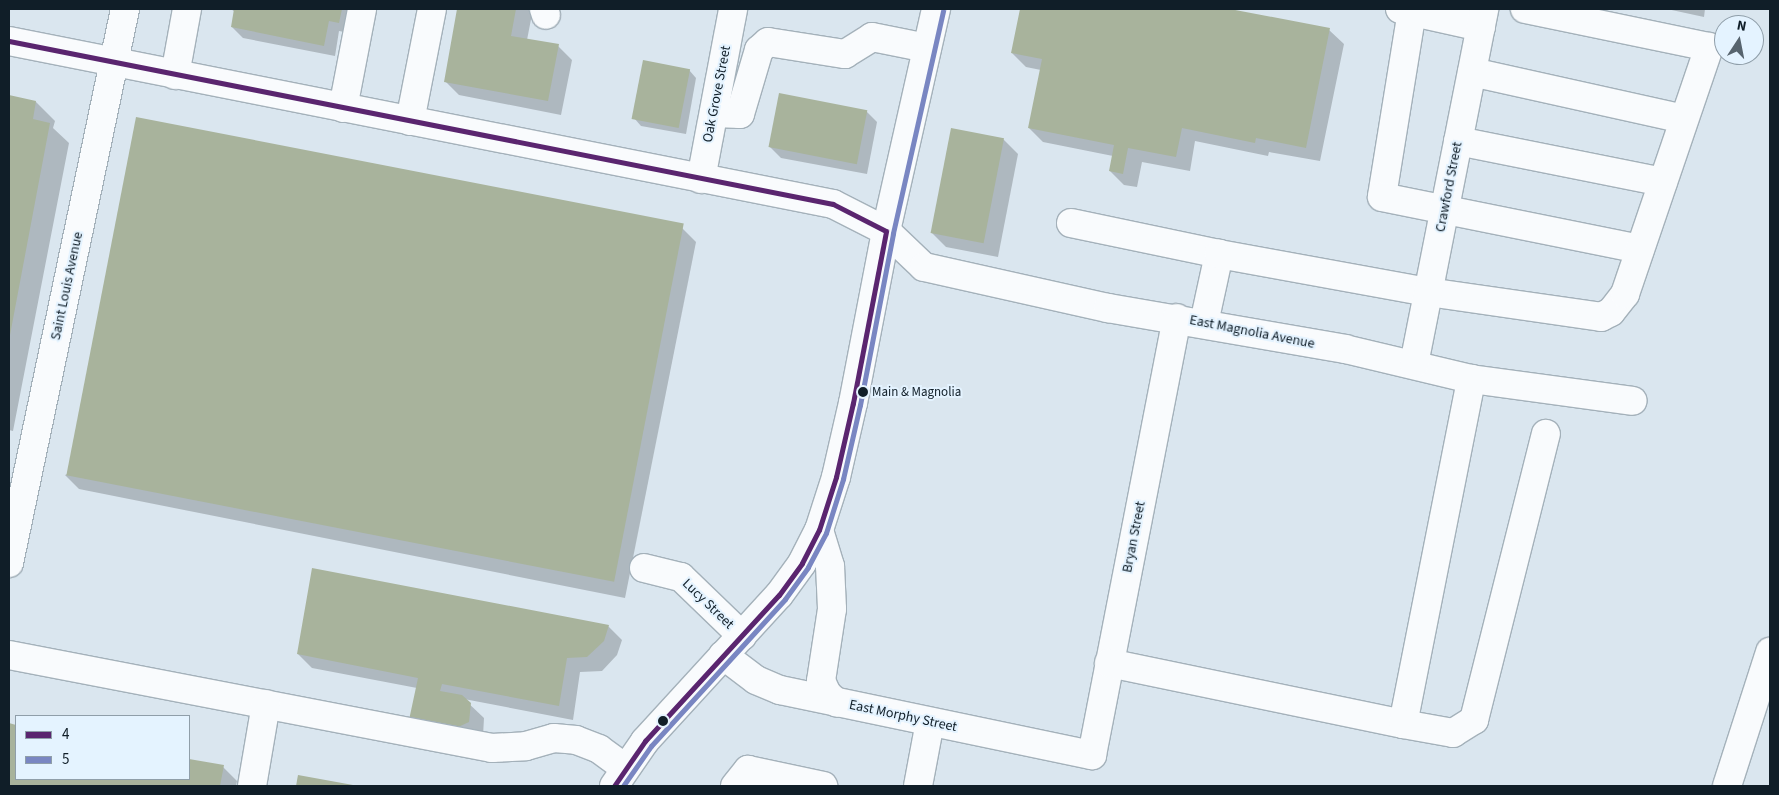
<!DOCTYPE html>
<html>
<head>
<meta charset="utf-8">
<style>
	body { margin:0 }
	#map { position:relative; width:1779px; height:795px; overflow:hidden; background:#dae6ef; font-family:"Source Sans 3",sans-serif }
	div>[style] { position:absolute }
	.shadow>* { inset:0; background:#0003 }
	.building>* { inset:0; background:#a8b39c; transform-origin:0 0 }
	.roads { filter:drop-shadow(1px 0 #a4b1ba) drop-shadow(-1px 0 #a4b1ba) drop-shadow(0 1px #a4b1ba) drop-shadow(0 -1px #a4b1ba) }
	.minor>* { height:28px; margin:-14px; padding:0 14px; transform-origin:14px; border-radius:14px; background:#f9fbfd }
	.bus-1>* { height:5px; margin:-2.5px; padding:0 2.5px; transform-origin:2.5px; border-radius:2.5px; background:#5a256f }
	.bus-2>* { height:5px; margin:-2.5px; padding:0 2.5px; transform-origin:2.5px; border-radius:2.5px; background:#7986c2 }
	.dots>* { width:14px; height:14px; translate:-50% -50%; box-sizing:border-box; border:2px solid #e4f3ff; border-radius:50% }
	span { translate:-50% -50%; white-space:nowrap; text-align:center; line-height:1.15; -webkit-text-stroke:4px #e4f3ff; paint-order:stroke }
	.bus-label { font-size:13px; color:#101e28 }
	.left { translate:0 -50%; text-align:left }
	.street-label { font-size:14px; color:#101e28 }
	.frame { position:absolute; inset:0; border:10px solid #101e28; pointer-events:none }
	.legend { position:absolute; left:15px; top:715px; width:175px; height:65px; box-sizing:border-box; background:#e4f3ff; border:1px solid #8f9ea9; margin:0; padding:6px 9px; list-style:none; font-size:15px; color:#101e28 }
	.legend li { display:flex; align-items:center; gap:10px; height:25px }
	.legend b { width:25px; border:1px solid #8f9ea9 }
	.north { position:absolute; left:1714px; top:15px; width:50px; height:50px; box-sizing:border-box; background:#e4f3ff; border:1px solid #8f9ea9; border-radius:50%; rotate:11deg; font-size:14px; font-weight:700; line-height:20px; text-align:center; color:#101e28 }
	.north::after { content:''; display:block; margin:auto; width:18px; height:22px; background:#57646e; clip-path:polygon(50% 0,100% 100%,50% 72%,0 100%) }
</style>
</head>
<body>
<div id="map">
	<div class="shadow">
		<div style="clip-path:polygon(231px 9px,350px 9px,350px 33px,339px 31px,335px 56px,243px 38px,232px 27px,235px 12px)"></div>
		<div style="clip-path:polygon(459px 9px,533px 9px,527px 40px,558px 46px,572px 60px,561px 115px,459px 95px,445px 81px)"></div>
		<div style="clip-path:polygon(1021px 9px,1224px 9px,1329px 30px,1344px 44px,1320px 161px,1269px 152px,1268px 156px,1195px 141px,1190px 171px,1142px 162px,1137px 187px,1124px 185px,1110px 171px,1113px 156px,1043px 142px,1029px 128px,1041px 70px,1026px 67px,1012px 53px)"></div>
		<div style="clip-path:polygon(1667px 9px,1705px 9px,1704px 17px)"></div>
		<div style="clip-path:polygon(689px 70px,696px 78px,686px 134px,641px 126px,634px 118px)"></div>
		<div style="clip-path:polygon(9px 96px,36px 102px,55px 121px,53px 128px,69px 143px,13px 431px,9px 430px)"></div>
		<div style="clip-path:polygon(866px 111px,877px 122px,867px 174px,781px 158px,770px 147px)"></div>
		<div style="clip-path:polygon(952px 130px,1004px 140px,1018px 154px,998px 257px,946px 247px,932px 233px)"></div>
		<div style="clip-path:polygon(682px 228px,696px 242px,625px 598px,79px 489px,65px 475px)"></div>
		<div style="clip-path:polygon(608px 626px,622px 640px,617px 655px,602px 671px,580px 672px,573px 720px,464px 699px,484px 718px,483px 736px,470px 742px,417px 688px,312px 668px,298px 654px)"></div>
		<div style="clip-path:polygon(9px 725px,16px 726px,16px 779px,189px 779px,189px 760px,223px 767px,237px 781px,236px 786px,9px 786px)"></div>
		<div style="clip-path:polygon(299px 776px,351px 786px,297px 786px)"></div>
	</div>
	<div class="building">
		<div style="clip-path:polygon(234px 9px,342px 9px,339px 23px,329px 21px,324px 46px,231px 27px)"></div>
		<div style="clip-path:polygon(457px 9px,516px 9px,511px 36px,559px 44px,548px 101px,444px 82px)"></div>
		<div style="clip-path:polygon(1020px 9px,1230px 9px,1330px 28px,1306px 148px,1256px 138px,1255px 143px,1182px 128px,1176px 157px,1128px 148px,1123px 174px,1109px 171px,1114px 145px,1028px 128px,1042px 59px,1011px 53px)"></div>
		<div style="left:643px;top:60px;width:48px;height:60px;rotate:11deg"></div>
		<div style="left:779px;top:93px;width:90px;height:55px;rotate:11deg"></div>
		<div style="clip-path:polygon(9px 95px,36px 101px,33px 119px,50px 123px,10px 335px)"></div>
		<div style="left:136px;top:117px;width:558px;height:365px;rotate:11deg"></div>
		<div style="left:951px;top:128px;width:54px;height:107px;rotate:11deg"></div>
		<div style="clip-path:polygon(312px 568px,609px 625px,604px 641px,587px 657px,567px 658px,559px 706px,442px 684px,440px 691px,462px 695px,471px 703px,469px 722px,456px 728px,409px 720px,418px 678px,297px 654px)"></div>
		<div style="clip-path:polygon(9px 723px,16px 725px,16px 779px,189px 779px,189px 759px,224px 765px,220px 786px,9px 786px)"></div>
		<div style="clip-path:polygon(298px 775px,353px 785px,353px 786px,296px 786px)"></div>
	</div>
	<div class="roads">
		<div class="minor">
			<div style="left:544px;top:9px;width:6px;rotate:72deg"></div>
			<div style="left:1400px;top:9px;width:83px;rotate:12.5deg"></div>
			<div style="left:1412px;top:11px;width:188px;rotate:99.2deg"></div>
			<div style="left:1382px;top:197px;width:263px;rotate:11.4deg"></div>
			<div style="left:9px;top:41px;width:840px;rotate:11.19deg"></div>
			<div style="left:833px;top:204px;width:59px;rotate:27deg"></div>
			<div style="left:886px;top:231px;width:52px;rotate:43.5deg"></div>
			<div style="left:924px;top:267px;width:189px;rotate:12.6deg"></div>
			<div style="left:1108px;top:308px;width:241px;rotate:9.8deg"></div>
			<div style="left:1345px;top:349px;width:130px;rotate:13.4deg"></div>
			<div style="left:1471px;top:379px;width:163px;rotate:7.7deg"></div>
			<div style="left:1472px;top:72px;width:217px;rotate:12.5deg"></div>
			<div style="left:175px;top:75px;width:67px;rotate:-79.7deg"></div>
			<div style="left:343px;top:108px;width:101px;rotate:-79.1deg"></div>
			<div style="left:714px;top:113px;width:26px;rotate:2deg"></div>
			<div style="left:740px;top:114px;width:67px;rotate:-73.5deg"></div>
			<div style="left:759px;top:50px;width:12px;rotate:-42deg"></div>
			<div style="left:768px;top:42px;width:78px;rotate:8.9deg"></div>
			<div style="left:845px;top:54px;width:32px;rotate:-32deg"></div>
			<div style="left:872px;top:37px;width:56px;rotate:11.3deg"></div>
			<div style="left:410px;top:121px;width:114px;rotate:-78.9deg"></div>
			<div style="left:1458px;top:141px;width:209px;rotate:11.3deg"></div>
			<div style="left:701px;top:179px;width:173px;rotate:-79.3deg"></div>
			<div style="left:1071px;top:223px;width:151px;rotate:11.8deg"></div>
			<div style="left:1204px;top:323px;width:71px;rotate:-77.7deg"></div>
			<div style="left:1219px;top:254px;width:212px;rotate:10.3deg"></div>
			<div style="left:1428px;top:292px;width:175px;rotate:8.2deg"></div>
			<div style="left:1601px;top:317px;width:11px;rotate:-27deg"></div>
			<div style="left:1611px;top:312px;width:23px;rotate:-52deg"></div>
			<div style="left:1625px;top:294px;width:261px;rotate:-71.2deg"></div>
			<div style="left:1709px;top:47px;width:188px;rotate:-168.3deg"></div>
			<div style="left:1414px;top:364px;width:362px;rotate:-78.8deg"></div>
			<div style="left:819px;top:530px;width:38px;rotate:73deg"></div>
			<div style="left:830px;top:566px;width:43px;rotate:87.3deg"></div>
			<div style="left:832px;top:609px;width:73px;rotate:98.7deg"></div>
			<div style="left:821px;top:681px;width:14px;rotate:65deg"></div>
			<div style="left:827px;top:694px;width:13px;rotate:42deg"></div>
			<div style="left:9px;top:563px;width:566px;rotate:-78.17deg"></div>
			<div style="left:644px;top:568px;width:38px;rotate:14deg"></div>
			<div style="left:681px;top:577px;width:85px;rotate:44deg"></div>
			<div style="left:9px;top:655px;width:492px;rotate:10.9deg"></div>
			<div style="left:492px;top:748px;width:34px;rotate:-3deg"></div>
			<div style="left:526px;top:746px;width:29px;rotate:-16deg"></div>
			<div style="left:554px;top:738px;width:22px;rotate:5deg"></div>
			<div style="left:576px;top:740px;width:25px;rotate:21deg"></div>
			<div style="left:599px;top:749px;width:32px;rotate:36deg"></div>
			<div style="left:723px;top:655px;width:41px;rotate:37.1deg"></div>
			<div style="left:756px;top:680px;width:26px;rotate:23deg"></div>
			<div style="left:780px;top:690px;width:319px;rotate:11.8deg"></div>
			<div style="left:1092px;top:755px;width:445px;rotate:-79deg"></div>
			<div style="left:1109px;top:663px;width:300px;rotate:11.7deg"></div>
			<div style="left:1403px;top:724px;width:352px;rotate:-78.8deg"></div>
			<div style="left:1403px;top:724px;width:51px;rotate:10.2deg"></div>
			<div style="left:1453px;top:733px;width:25px;rotate:-32deg"></div>
			<div style="left:1474px;top:720px;width:295px;rotate:-75.9deg"></div>
			<div style="left:252px;top:786px;width:83px;rotate:-80.3deg"></div>
			<div style="left:614px;top:786px;width:55px;rotate:-55.4deg"></div>
			<div style="left:645px;top:741px;width:198px;rotate:-47.5deg"></div>
			<div style="left:779px;top:595px;width:39px;rotate:-54deg"></div>
			<div style="left:802px;top:563px;width:37px;rotate:-63deg"></div>
			<div style="left:819px;top:530px;width:56px;rotate:-72.2deg"></div>
			<div style="left:836px;top:477px;width:76px;rotate:-77.1deg"></div>
			<div style="left:853px;top:403px;width:175px;rotate:-79.1deg"></div>
			<div style="left:886px;top:231px;width:228px;rotate:-77.3deg"></div>
			<div style="left:735px;top:786px;width:21px;rotate:-51deg"></div>
			<div style="left:748px;top:770px;width:77px;rotate:12deg"></div>
			<div style="left:918px;top:786px;width:65px;rotate:-79.4deg"></div>
			<div style="left:1727px;top:786px;width:141px;rotate:-72.2deg"></div>
		</div>
	</div>
	<div class="bus-1">
		<div style="left:9px;top:41px;width:840px;rotate:11.19deg"></div>
		<div style="left:833px;top:204px;width:59px;rotate:27deg"></div>
		<div style="left:614px;top:786px;width:55px;rotate:-55.4deg"></div>
		<div style="left:645px;top:741px;width:198px;rotate:-47.5deg"></div>
		<div style="left:779px;top:595px;width:39px;rotate:-54deg"></div>
		<div style="left:802px;top:563px;width:37px;rotate:-63deg"></div>
		<div style="left:819px;top:530px;width:56px;rotate:-72.2deg"></div>
		<div style="left:836px;top:477px;width:76px;rotate:-77.1deg"></div>
		<div style="left:853px;top:403px;width:175px;rotate:-79.1deg"></div>
	</div>
	<div class="bus-2">
		<div style="left:623px;top:786px;width:49px;rotate:-55deg"></div>
		<div style="left:651px;top:746px;width:199px;rotate:-47.6deg"></div>
		<div style="left:785px;top:599px;width:39px;rotate:-54deg"></div>
		<div style="left:808px;top:567px;width:38px;rotate:-62deg"></div>
		<div style="left:826px;top:533px;width:57px;rotate:-72.5deg"></div>
		<div style="left:843px;top:479px;width:76px;rotate:-77.1deg"></div>
		<div style="left:860px;top:405px;width:175px;rotate:-79.1deg"></div>
		<div style="left:893px;top:233px;width:228px;rotate:-77.3deg"></div>
	</div>
	<div class="dots">
		<div style="left:863px;top:392px;background:#101e28"></div>
		<div style="left:663px;top:721px;background:#101e28"></div>
	</div>
	<div class="bus-label">
		<span class="left" style="left:872px;top:392px">Main &amp; Magnolia</span>
	</div>
	<div class="street-label">
		<span style="left:717px;top:94px;rotate:-79deg">Oak Grove Street</span>
		<span style="left:1449px;top:187px;rotate:-79deg">Crawford Street</span>
		<span style="left:67px;top:286px;rotate:-78deg">Saint Louis Avenue</span>
		<span style="left:1252px;top:332px;rotate:11deg">East Magnolia Avenue</span>
		<span style="left:1134px;top:537px;rotate:-79deg">Bryan Street</span>
		<span style="left:708px;top:604px;rotate:44deg">Lucy Street</span>
		<span style="left:903px;top:716px;rotate:12deg">East Morphy Street</span>
	</div>
	<div class="frame"></div>
	<ul class="legend">
	<li><b style="height:6px;background:#5a256f"></b>4</li>
	<li><b style="height:6px;background:#7986c2"></b>5</li>
	</ul>
	<div class="north">N</div>
</div>
</body>
</html>
